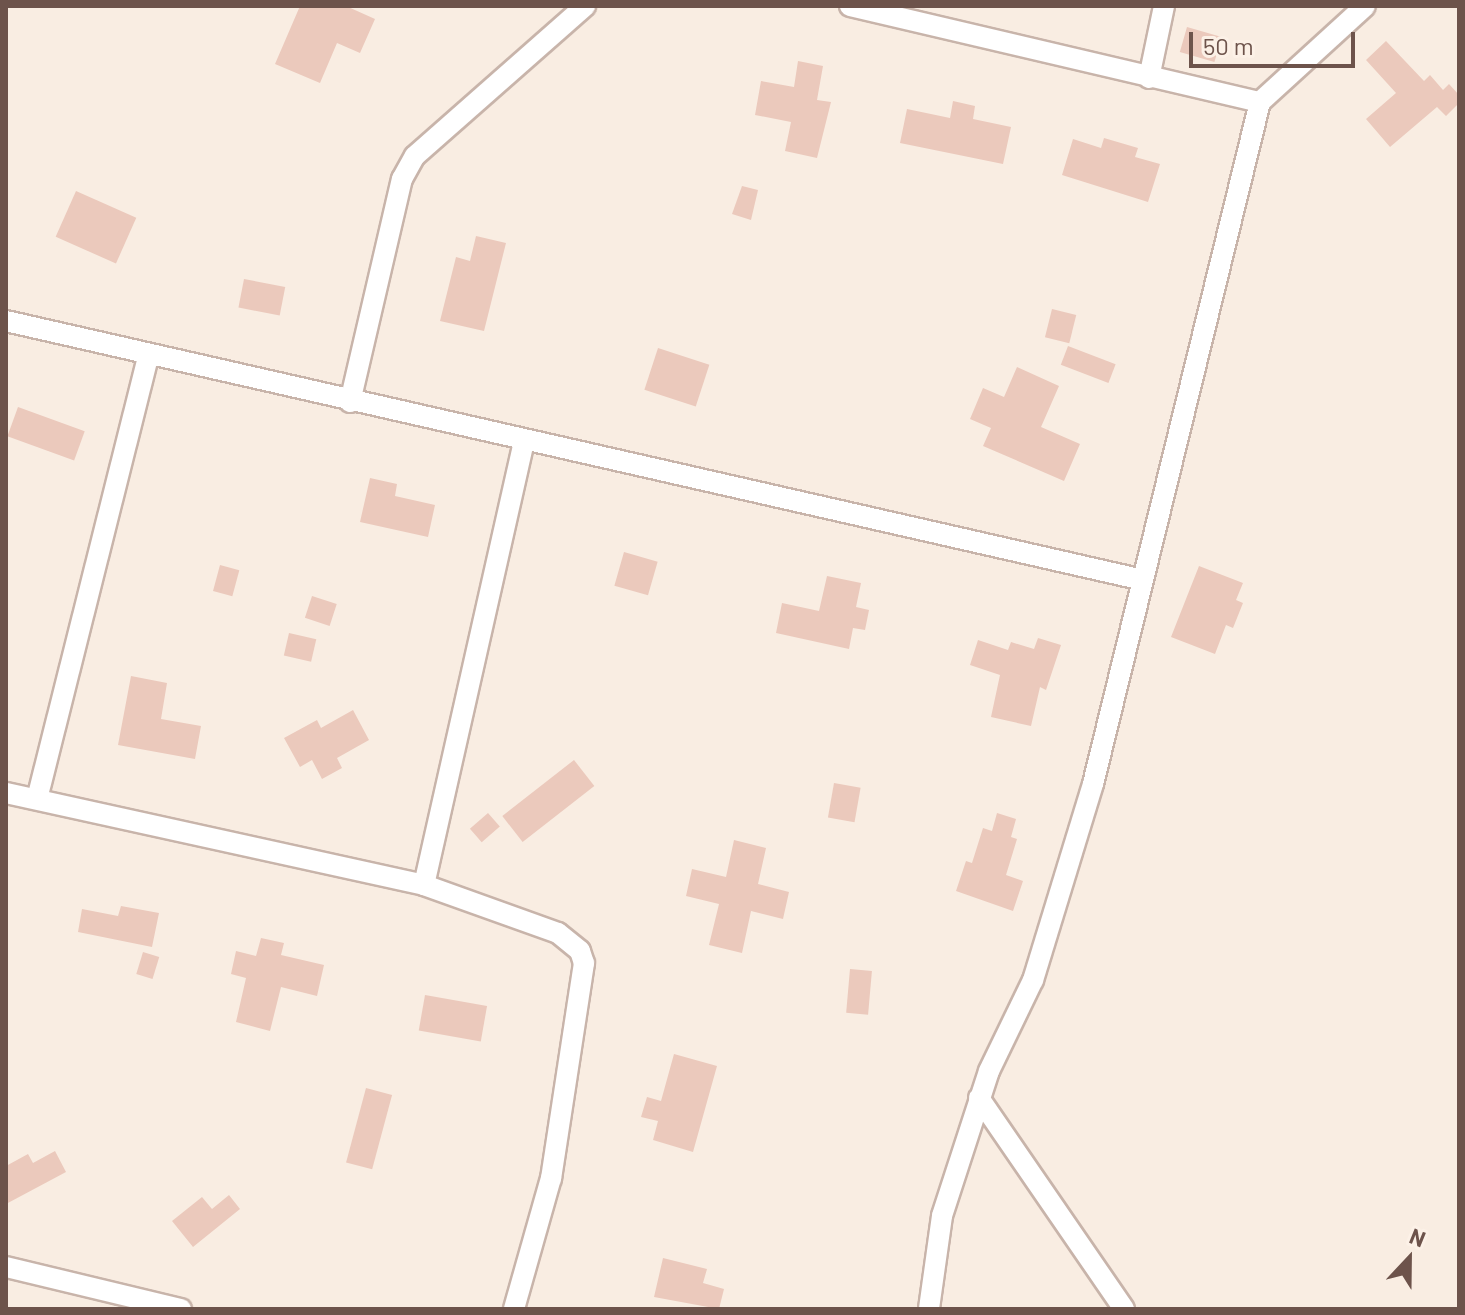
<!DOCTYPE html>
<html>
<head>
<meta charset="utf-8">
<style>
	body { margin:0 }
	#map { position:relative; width:1465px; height:1315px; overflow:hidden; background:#f9ede2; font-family:Barlow,sans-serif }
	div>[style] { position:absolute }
	.building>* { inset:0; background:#ebc9bc; transform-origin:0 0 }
	.roads { filter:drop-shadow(2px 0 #c8b4aa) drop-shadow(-2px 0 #c8b4aa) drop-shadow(0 2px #c8b4aa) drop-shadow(0 -2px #c8b4aa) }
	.street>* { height:20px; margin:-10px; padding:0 10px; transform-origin:10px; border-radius:10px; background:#fff }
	span { translate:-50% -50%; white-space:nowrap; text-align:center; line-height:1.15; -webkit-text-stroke:6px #fcf1e7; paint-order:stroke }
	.frame { position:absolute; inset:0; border:8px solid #6d534b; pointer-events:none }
	.north { position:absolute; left:1369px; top:1219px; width:80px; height:80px; -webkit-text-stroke:6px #fcf1e7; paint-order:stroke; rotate:22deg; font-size:22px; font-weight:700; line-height:32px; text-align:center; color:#6d534b }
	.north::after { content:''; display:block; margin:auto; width:28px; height:36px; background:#6d534b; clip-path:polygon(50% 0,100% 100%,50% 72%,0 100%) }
	.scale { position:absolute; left:1189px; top:32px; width:166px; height:36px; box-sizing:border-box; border:4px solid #6d534b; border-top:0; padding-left:10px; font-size:24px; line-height:28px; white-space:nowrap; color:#6d534b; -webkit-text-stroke:6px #fcf1e7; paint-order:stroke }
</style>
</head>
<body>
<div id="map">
	<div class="building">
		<div style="clip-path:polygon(300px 6px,346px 6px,375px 19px,360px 53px,337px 43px,320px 83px,275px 64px)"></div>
		<div style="left:1187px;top:27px;width:36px;height:26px;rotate:16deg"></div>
		<div style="clip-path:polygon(1386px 41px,1424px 81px,1430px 75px,1443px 90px,1449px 84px,1459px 95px,1459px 103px,1446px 116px,1437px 107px,1390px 147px,1366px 119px,1396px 93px,1366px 60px)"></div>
		<div style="clip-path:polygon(798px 61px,823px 66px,817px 100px,831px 102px,817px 158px,785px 151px,791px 122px,755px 115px,761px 81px,794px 87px)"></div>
		<div style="clip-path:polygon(953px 101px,975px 106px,973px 119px,1011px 127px,1003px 164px,900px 143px,907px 109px,950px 118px)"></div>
		<div style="clip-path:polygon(1104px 138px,1138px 148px,1135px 157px,1160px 164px,1148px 202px,1062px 175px,1073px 139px,1101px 148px)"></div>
		<div style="clip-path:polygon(742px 186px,758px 190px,751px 220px,732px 214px)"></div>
		<div style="left:76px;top:191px;width:66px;height:50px;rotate:24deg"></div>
		<div style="clip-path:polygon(476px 236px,506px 243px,484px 331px,440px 321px,456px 257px,470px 261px)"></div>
		<div style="left:244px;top:279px;width:42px;height:29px;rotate:11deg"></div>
		<div style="left:1052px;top:309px;width:25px;height:29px;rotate:14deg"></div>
		<div style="left:1068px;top:346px;width:51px;height:20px;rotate:21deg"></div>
		<div style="left:658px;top:348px;width:54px;height:44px;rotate:18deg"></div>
		<div style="clip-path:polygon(1017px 367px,1059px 386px,1041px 427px,1080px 444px,1064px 481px,983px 446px,991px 428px,970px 419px,983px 388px,1004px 397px)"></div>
		<div style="left:18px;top:407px;width:71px;height:31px;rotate:20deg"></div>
		<div style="clip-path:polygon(370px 478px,397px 484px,395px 496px,435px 505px,428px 537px,360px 522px)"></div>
		<div style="left:624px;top:552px;width:35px;height:35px;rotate:16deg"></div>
		<div style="left:220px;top:565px;width:20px;height:27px;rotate:15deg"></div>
		<div style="clip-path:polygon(1199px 566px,1243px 583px,1236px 600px,1243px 603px,1233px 628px,1226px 625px,1215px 654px,1171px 637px)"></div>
		<div style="clip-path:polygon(827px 576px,861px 583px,856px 607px,869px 610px,865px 630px,853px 628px,849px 649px,776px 633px,782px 603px,819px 611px)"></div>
		<div style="left:312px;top:596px;width:26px;height:23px;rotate:18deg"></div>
		<div style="left:289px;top:633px;width:28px;height:23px;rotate:13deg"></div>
		<div style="clip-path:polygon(1038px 638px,1061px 645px,1046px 690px,1040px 687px,1031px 726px,991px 717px,1000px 675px,970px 665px,978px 640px,1008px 650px,1011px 642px,1034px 649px)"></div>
		<div style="clip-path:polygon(131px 676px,167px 683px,161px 719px,201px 726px,195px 759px,118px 745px)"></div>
		<div style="clip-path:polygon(353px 710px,369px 740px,337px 758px,342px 768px,322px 779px,312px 760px,300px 767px,284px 738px,317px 720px,321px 728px)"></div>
		<div style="left:574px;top:760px;width:33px;height:91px;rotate:52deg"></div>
		<div style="left:834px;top:783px;width:27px;height:35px;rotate:10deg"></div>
		<div style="left:488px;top:813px;width:18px;height:24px;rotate:49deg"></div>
		<div style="clip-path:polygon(997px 813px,1016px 819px,1011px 837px,1017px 839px,1006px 875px,1023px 881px,1013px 911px,956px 891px,966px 861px,972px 863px,983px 828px,992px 831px)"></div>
		<div style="clip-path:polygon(734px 840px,766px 848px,758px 884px,789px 892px,783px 919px,751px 911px,742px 953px,709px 945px,719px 904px,686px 896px,692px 869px,726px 877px)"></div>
		<div style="clip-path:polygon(121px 906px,159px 913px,152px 947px,78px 932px,82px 909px,118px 916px)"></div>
		<div style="clip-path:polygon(261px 938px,284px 943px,281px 955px,324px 965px,317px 996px,281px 987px,270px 1031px,236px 1022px,246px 978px,231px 974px,236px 951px,256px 956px)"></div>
		<div style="left:143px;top:952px;width:17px;height:23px;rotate:17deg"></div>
		<div style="left:850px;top:969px;width:22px;height:44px;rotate:5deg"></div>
		<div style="left:425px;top:995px;width:63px;height:36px;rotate:10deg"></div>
		<div style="clip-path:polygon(674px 1054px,717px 1066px,693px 1152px,653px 1140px,658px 1121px,641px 1117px,647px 1097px,661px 1101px)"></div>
		<div style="left:366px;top:1088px;width:27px;height:77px;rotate:15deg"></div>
		<div style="clip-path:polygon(55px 1151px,66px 1172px,6px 1204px,6px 1166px,28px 1154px,33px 1163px)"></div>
		<div style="clip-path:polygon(229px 1195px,240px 1209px,193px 1247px,172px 1221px,202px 1197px,212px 1209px)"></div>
		<div style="clip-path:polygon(663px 1258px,707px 1269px,703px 1283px,724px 1289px,719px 1309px,654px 1297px)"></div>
	</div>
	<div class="roads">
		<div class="street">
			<div style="left:850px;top:6px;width:421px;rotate:13.2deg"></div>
			<div style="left:1260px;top:102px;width:702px;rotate:103.76deg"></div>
			<div style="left:1093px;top:784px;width:205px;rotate:107deg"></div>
			<div style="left:1033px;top:980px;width:101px;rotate:115.8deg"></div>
			<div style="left:989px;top:1071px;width:152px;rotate:108deg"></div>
			<div style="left:942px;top:1216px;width:94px;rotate:98deg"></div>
			<div style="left:1149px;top:78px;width:74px;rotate:-78.2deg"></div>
			<div style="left:1260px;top:102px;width:142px;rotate:-42.4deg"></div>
			<div style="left:6px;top:321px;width:1166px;rotate:12.83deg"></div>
			<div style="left:350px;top:402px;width:229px;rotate:-76.9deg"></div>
			<div style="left:402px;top:179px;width:26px;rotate:-61deg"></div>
			<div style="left:415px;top:156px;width:227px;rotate:-41.4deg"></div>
			<div style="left:6px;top:793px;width:428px;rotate:12.4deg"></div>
			<div style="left:424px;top:885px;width:142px;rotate:19.7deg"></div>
			<div style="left:558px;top:933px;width:28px;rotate:39deg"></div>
			<div style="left:580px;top:951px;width:13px;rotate:72deg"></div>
			<div style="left:584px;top:963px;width:218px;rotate:98.7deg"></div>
			<div style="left:551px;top:1178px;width:136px;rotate:105.8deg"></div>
			<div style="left:37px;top:799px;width:459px;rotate:-75.9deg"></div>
			<div style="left:424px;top:885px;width:456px;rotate:-77.3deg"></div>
			<div style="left:979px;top:1098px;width:256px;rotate:55.5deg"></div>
			<div style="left:6px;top:1267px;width:180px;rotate:13.5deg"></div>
		</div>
	</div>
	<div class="frame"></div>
	<div class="north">N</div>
	<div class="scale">50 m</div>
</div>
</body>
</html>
